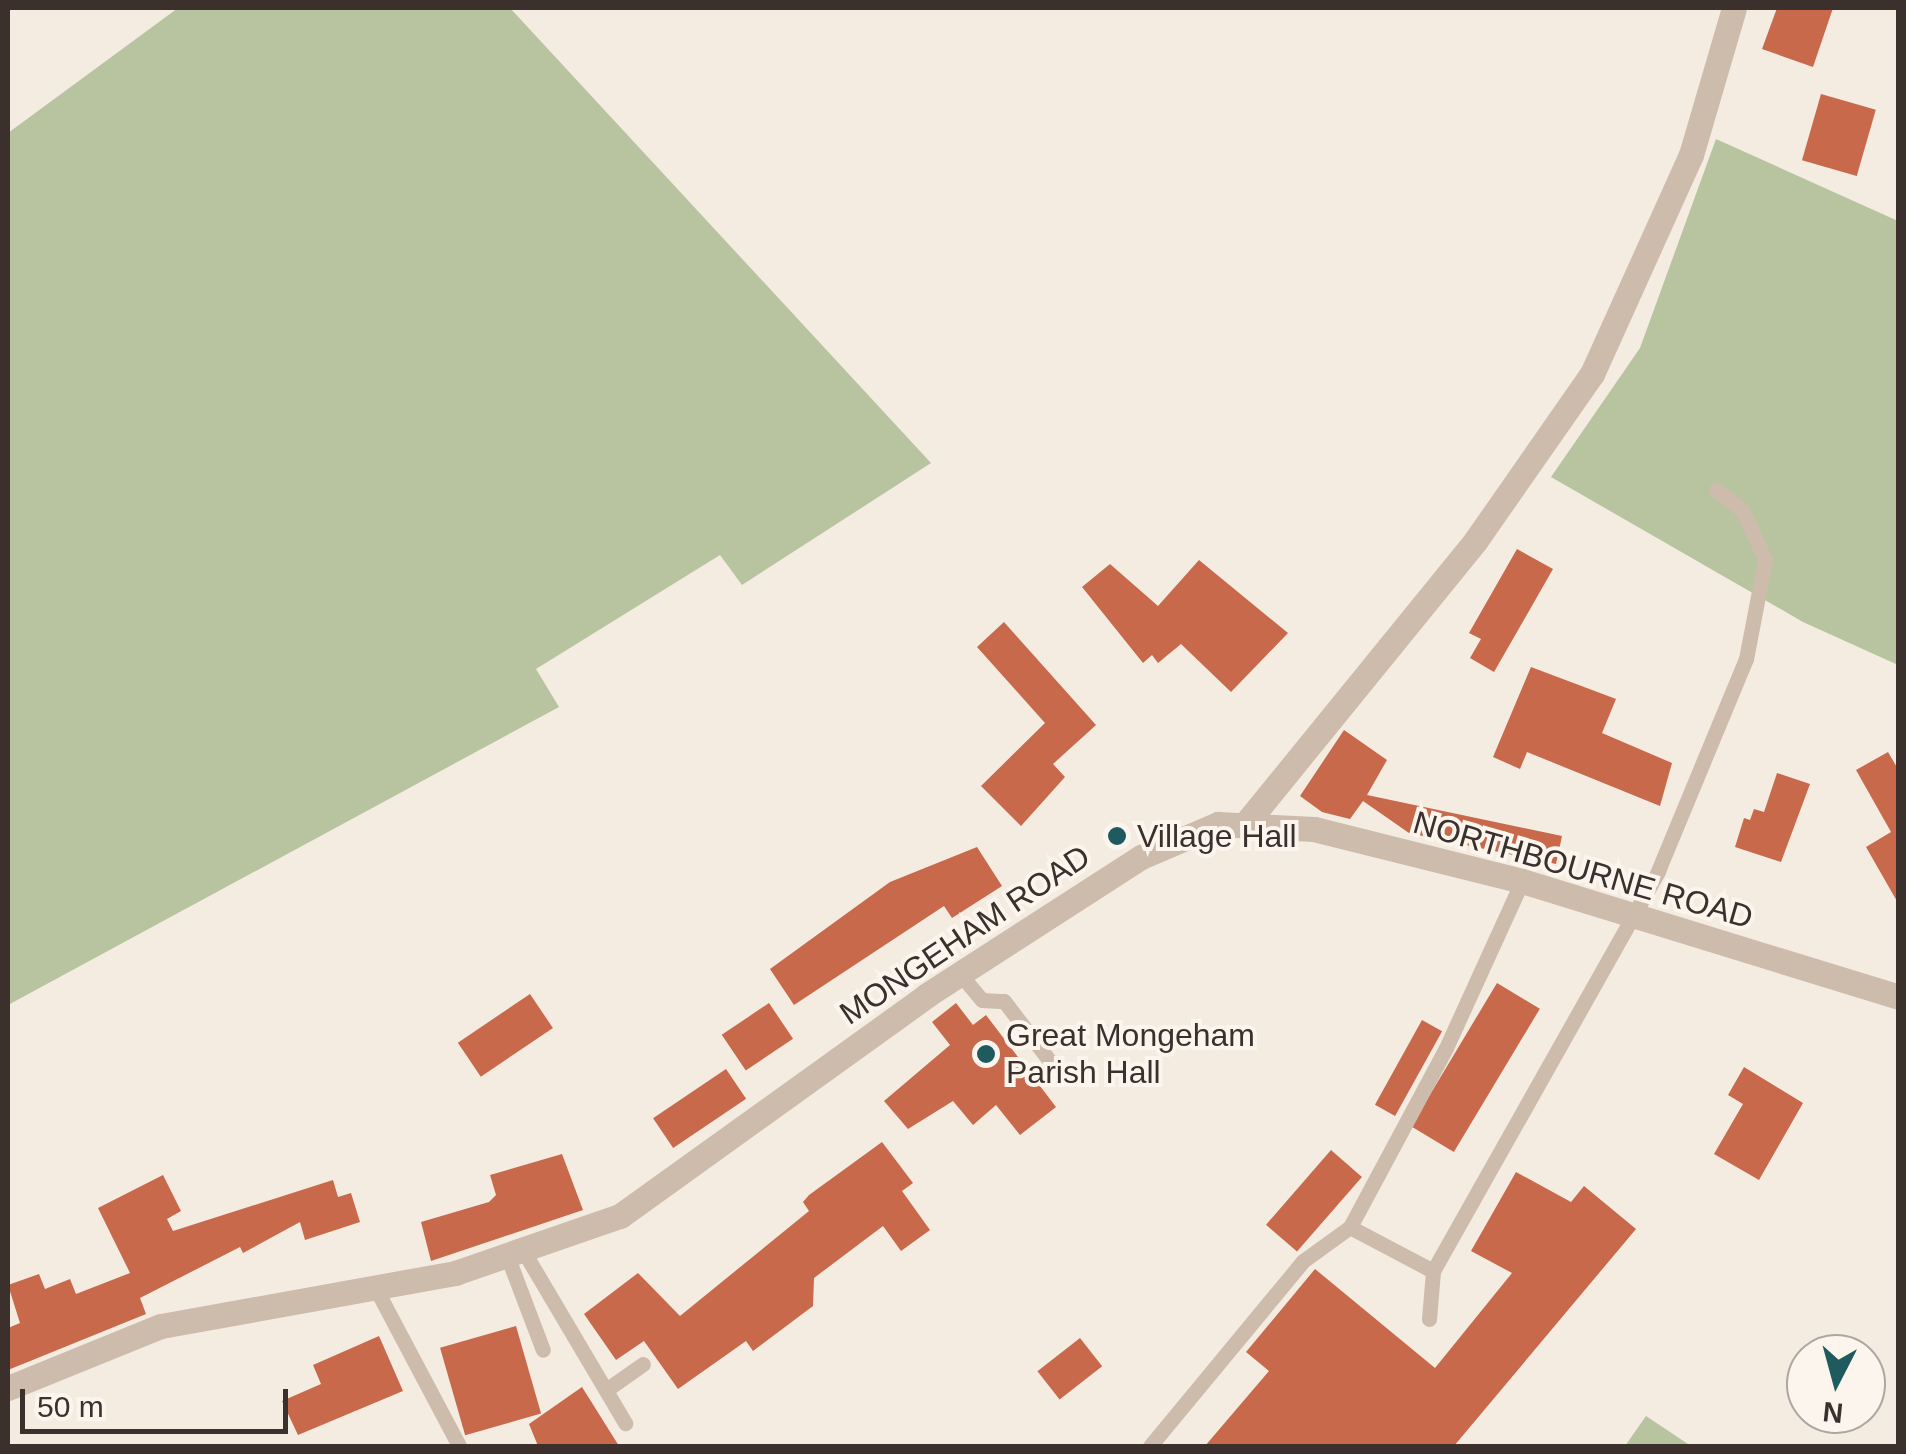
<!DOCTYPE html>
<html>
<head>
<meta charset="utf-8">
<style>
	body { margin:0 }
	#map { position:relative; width:1906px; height:1454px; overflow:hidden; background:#f4ebe1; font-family:Helvetica,sans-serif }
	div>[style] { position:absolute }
	.green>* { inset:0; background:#b8c4a0 }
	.building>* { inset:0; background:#c8694b; transform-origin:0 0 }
	.service>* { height:15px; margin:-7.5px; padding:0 7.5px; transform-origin:7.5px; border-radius:7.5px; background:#cdbbac }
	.tertiary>* { height:25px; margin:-12.5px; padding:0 12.5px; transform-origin:12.5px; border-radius:12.5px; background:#cdbbac }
	.dots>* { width:28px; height:28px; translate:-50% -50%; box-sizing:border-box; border:5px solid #fbf5ee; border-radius:50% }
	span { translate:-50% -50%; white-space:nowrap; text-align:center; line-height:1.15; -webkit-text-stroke:8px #fbf5ee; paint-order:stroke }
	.poi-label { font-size:32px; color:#3b302b }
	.left { translate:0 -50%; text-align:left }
	.street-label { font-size:32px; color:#3b302b }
	.frame { position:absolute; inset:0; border:10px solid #3b302b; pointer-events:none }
	.north { position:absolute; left:1786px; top:1334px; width:100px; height:100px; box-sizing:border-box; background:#fbf5ee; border:2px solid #aea6a0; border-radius:50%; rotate:186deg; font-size:28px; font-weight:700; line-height:40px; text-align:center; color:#3b302b }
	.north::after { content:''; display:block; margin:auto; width:35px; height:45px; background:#1f5a5e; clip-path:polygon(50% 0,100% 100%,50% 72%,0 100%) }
	.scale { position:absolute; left:20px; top:1389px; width:268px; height:45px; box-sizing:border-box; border:5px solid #3b302b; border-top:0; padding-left:12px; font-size:30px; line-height:35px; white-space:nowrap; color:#3b302b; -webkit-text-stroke:8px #fbf5ee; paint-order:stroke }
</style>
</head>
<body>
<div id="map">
	<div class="green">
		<div style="clip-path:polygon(178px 8px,510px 8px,931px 463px,742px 585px,720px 555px,536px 669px,559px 707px,8px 1005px,8px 133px)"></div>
		<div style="clip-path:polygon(1716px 139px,1898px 221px,1898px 665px,1803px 622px,1551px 477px,1640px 348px)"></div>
		<div style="clip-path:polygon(1646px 1416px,1691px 1446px,1692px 1446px,1625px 1446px)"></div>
	</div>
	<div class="building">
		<div style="clip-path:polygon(1777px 8px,1833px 8px,1813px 67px,1762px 49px)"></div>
		<div style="left:1821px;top:94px;width:57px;height:69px;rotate:16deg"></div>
		<div style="clip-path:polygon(1517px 549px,1553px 569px,1494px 672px,1470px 658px,1481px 639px,1469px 633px)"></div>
		<div style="clip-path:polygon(1199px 560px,1288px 633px,1231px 692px,1181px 644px,1158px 663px,1152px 655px,1143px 663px,1082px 587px,1110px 564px,1158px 606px)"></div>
		<div style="clip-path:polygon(1004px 622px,1096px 725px,1053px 764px,1065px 777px,1021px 826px,981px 786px,1045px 723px,977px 647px)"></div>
		<div style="clip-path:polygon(1531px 667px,1616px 699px,1602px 733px,1672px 763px,1660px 806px,1527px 752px,1520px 769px,1493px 757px)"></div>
		<div style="clip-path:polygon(1344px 730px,1387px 760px,1367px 795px,1562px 836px,1556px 864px,1409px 833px,1363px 801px,1350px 819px,1322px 812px,1300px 796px)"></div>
		<div style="clip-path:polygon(1888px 752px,1898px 769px,1898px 903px,1866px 847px,1891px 832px,1856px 770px)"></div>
		<div style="clip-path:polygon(1777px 773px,1810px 784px,1781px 862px,1735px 847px,1744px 818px,1750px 820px,1754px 809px,1764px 812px)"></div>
		<div style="clip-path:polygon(977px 847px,1002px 886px,952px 918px,944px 906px,794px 1005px,770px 969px,890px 882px)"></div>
		<div style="left:1497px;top:983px;width:50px;height:167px;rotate:31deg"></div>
		<div style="left:530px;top:994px;width:41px;height:87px;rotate:56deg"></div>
		<div style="left:769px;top:1003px;width:43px;height:57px;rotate:56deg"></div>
		<div style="clip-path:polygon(956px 1003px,973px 1025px,986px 1015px,1056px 1107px,1020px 1135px,996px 1105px,973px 1125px,953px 1101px,908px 1129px,884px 1101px,950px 1045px,932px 1022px)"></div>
		<div style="left:1422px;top:1020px;width:23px;height:97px;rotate:29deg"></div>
		<div style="clip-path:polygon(1744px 1067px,1803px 1103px,1759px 1180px,1714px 1154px,1743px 1104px,1728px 1095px)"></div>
		<div style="left:726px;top:1069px;width:36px;height:88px;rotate:56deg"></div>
		<div style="clip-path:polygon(882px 1142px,913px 1183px,902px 1191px,930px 1230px,901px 1251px,883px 1226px,814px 1278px,813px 1306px,753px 1351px,746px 1341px,678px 1389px,644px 1341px,616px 1360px,584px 1314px,638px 1273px,680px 1316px,809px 1211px,803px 1202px,809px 1195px)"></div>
		<div style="left:1331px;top:1150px;width:41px;height:99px;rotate:41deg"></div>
		<div style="clip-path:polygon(562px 1154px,583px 1210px,431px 1261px,421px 1222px,489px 1202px,496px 1195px,490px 1175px)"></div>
		<div style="clip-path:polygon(1516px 1172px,1571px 1202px,1584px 1186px,1636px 1229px,1454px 1446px,1205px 1446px,1269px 1371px,1246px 1352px,1315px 1269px,1435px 1368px,1512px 1273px,1471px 1251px)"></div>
		<div style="clip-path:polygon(163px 1175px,181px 1211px,167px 1219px,173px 1231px,333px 1180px,338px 1197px,351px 1193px,360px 1222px,305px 1240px,300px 1222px,243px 1253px,240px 1247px,140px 1298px,146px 1314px,8px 1370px,8px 1328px,20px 1323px,8px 1285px,39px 1274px,45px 1289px,70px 1279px,76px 1294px,130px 1273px,98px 1208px)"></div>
		<div style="left:516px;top:1326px;width:91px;height:79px;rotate:74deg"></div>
		<div style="clip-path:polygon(379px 1336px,403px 1391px,298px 1435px,282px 1401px,321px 1384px,313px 1365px)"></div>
		<div style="left:1080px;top:1338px;width:36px;height:54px;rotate:52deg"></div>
		<div style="clip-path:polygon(582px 1387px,619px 1446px,538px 1446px,529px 1424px)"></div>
	</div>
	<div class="service">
		<div style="left:960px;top:974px;width:34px;rotate:50deg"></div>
		<div style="left:982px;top:1000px;width:22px;rotate:3deg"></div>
		<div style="left:1004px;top:1001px;width:84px;rotate:52.7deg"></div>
		<div style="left:524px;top:1252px;width:199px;rotate:59.4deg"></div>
		<div style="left:508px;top:1258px;width:98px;rotate:69.2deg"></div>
		<div style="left:1433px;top:1271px;width:94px;rotate:-152.1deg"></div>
		<div style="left:1350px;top:1227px;width:203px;rotate:-61.8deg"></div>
		<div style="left:1446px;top:1048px;width:183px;rotate:-65.5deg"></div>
		<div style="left:376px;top:1289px;width:178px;rotate:62.1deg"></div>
		<div style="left:1429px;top:1319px;width:48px;rotate:-85.2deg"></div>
		<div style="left:1433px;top:1271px;width:459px;rotate:-60.6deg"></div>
		<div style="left:1658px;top:871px;width:230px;rotate:-67.5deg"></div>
		<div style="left:1746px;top:659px;width:102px;rotate:-79.2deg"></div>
		<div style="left:1765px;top:559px;width:54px;rotate:-115.1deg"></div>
		<div style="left:1742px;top:510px;width:33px;rotate:-142deg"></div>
		<div style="left:606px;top:1390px;width:45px;rotate:-35.1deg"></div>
		<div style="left:1150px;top:1446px;width:240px;rotate:-50.4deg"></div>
		<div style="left:1303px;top:1261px;width:58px;rotate:-35.9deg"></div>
	</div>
	<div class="tertiary">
		<div style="left:1247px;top:822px;width:363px;rotate:-50.9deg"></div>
		<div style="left:1476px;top:540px;width:203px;rotate:-55.1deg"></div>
		<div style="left:1592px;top:374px;width:240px;rotate:-65.7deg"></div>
		<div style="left:1691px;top:155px;width:153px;rotate:-73.7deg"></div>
		<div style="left:8px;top:1388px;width:165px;rotate:-22.1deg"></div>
		<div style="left:161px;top:1326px;width:299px;rotate:-10.2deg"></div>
		<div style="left:455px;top:1273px;width:175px;rotate:-19.1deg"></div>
		<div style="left:620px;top:1216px;width:378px;rotate:-35.7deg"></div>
		<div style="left:927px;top:995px;width:255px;rotate:-32.8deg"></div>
		<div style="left:1141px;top:857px;width:84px;rotate:-23.2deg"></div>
		<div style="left:1218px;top:824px;width:96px;rotate:3deg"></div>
		<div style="left:1314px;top:829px;width:214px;rotate:14deg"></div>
		<div style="left:1522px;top:881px;width:393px;rotate:17.1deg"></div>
	</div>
	<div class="dots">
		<div style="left:1117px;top:836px;background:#1f5a5e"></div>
		<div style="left:986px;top:1054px;background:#1f5a5e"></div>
	</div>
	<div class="poi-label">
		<span class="left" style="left:1137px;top:836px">Village Hall</span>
		<span class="left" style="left:1006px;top:1054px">Great Mongeham<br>Parish Hall</span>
	</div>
	<div class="street-label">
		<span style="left:1583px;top:870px;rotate:16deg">NORTHBOURNE ROAD</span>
		<span style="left:965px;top:935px;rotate:-34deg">MONGEHAM ROAD</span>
	</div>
	<div class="frame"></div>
	<div class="north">N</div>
	<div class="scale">50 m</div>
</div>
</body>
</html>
